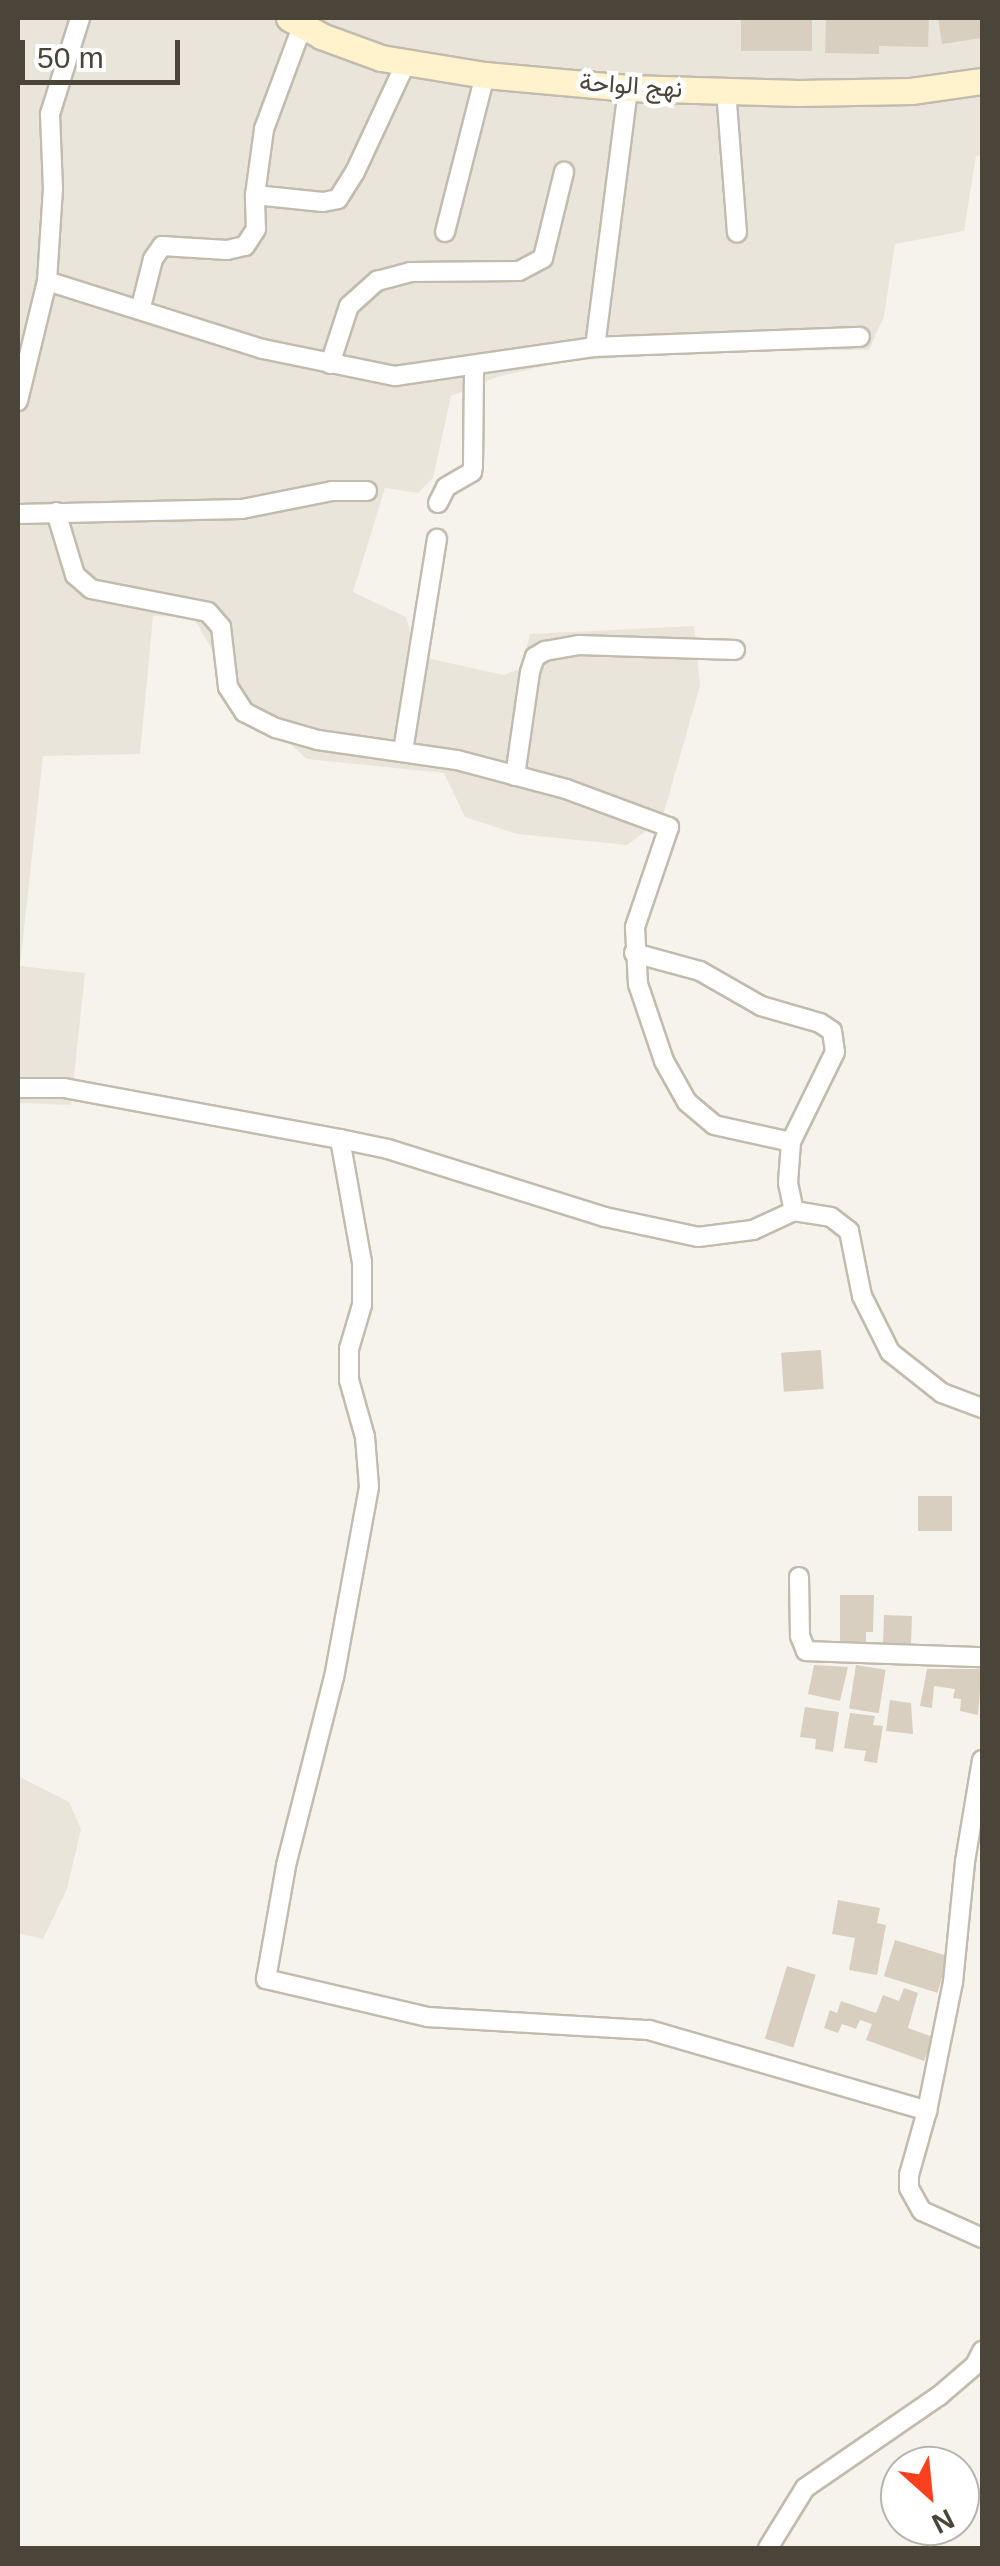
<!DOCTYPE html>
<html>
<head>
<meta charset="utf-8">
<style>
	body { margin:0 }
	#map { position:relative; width:1000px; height:2566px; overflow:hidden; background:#f6f3ec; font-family:Helvetica,Vazirmatn,sans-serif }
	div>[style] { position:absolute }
	.residential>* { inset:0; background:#eae5da }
	.building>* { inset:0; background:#d8cfc1; transform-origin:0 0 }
	.roads { filter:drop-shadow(2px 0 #c2bbae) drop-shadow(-2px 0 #c2bbae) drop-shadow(0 2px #c2bbae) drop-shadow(0 -2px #c2bbae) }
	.street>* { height:18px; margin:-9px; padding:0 9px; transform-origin:9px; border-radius:9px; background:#fff }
	.secondary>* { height:25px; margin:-12.5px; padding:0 12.5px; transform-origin:12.5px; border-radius:12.5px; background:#fff3cd }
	span { translate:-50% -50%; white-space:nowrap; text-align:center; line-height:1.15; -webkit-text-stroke:9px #fff; paint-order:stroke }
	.street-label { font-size:25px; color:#4b4439 }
	.frame { position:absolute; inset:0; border:20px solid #4b4439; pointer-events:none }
	.north { position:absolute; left:880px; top:2446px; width:100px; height:100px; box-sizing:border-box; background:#fff; border:2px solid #b7b4b0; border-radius:50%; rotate:153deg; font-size:28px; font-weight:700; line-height:40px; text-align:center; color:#4b4439 }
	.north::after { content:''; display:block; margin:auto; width:35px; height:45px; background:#fc3f1d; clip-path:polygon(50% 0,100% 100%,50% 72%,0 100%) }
	.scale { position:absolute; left:20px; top:40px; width:160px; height:45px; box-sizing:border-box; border:5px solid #4b4439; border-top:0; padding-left:12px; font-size:30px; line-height:35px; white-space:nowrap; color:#4b4439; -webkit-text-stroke:8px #fff; paint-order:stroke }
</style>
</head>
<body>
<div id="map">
	<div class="residential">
		<div style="clip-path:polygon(18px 18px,982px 18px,982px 155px,976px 156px,964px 231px,895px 244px,884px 316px,869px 350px,733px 351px,565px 361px,497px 377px,451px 396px,433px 478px,418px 493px,385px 488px,353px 592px,406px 617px,418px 656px,503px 675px,521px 669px,530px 634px,694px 626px,700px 686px,662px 819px,627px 845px,517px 834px,465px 817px,444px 773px,307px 759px,241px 699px,193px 617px,153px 616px,140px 754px,43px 756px,20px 966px,85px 973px,71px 1105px,18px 1103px)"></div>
		<div style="clip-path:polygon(18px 1776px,69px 1802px,81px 1829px,67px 1889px,43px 1939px,18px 1933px)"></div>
	</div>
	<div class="building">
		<div style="left:741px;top:18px;width:71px;height:33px"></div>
		<div style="clip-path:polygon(826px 18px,929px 18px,928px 47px,879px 46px,879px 54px,825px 53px)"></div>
		<div style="clip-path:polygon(938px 18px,982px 18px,982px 38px,942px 44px)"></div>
		<div style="left:821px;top:1350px;width:39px;height:40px;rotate:86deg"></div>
		<div style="left:918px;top:1496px;width:34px;height:35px"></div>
		<div style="clip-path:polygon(840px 1595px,874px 1595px,873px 1632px,866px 1632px,866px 1645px,840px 1645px)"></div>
		<div style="left:884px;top:1615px;width:28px;height:36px;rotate:2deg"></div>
		<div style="clip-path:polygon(814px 1665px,848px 1667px,840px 1701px,808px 1694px)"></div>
		<div style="left:856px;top:1665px;width:30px;height:44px;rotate:9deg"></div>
		<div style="clip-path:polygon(927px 1669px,982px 1669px,978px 1715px,960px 1711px,961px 1699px,953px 1698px,955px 1689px,934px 1686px,932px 1708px,920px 1706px)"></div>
		<div style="clip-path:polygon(890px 1700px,911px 1703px,913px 1734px,886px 1731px)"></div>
		<div style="clip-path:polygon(805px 1707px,839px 1712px,833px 1752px,815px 1749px,816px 1739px,800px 1737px)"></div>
		<div style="clip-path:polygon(850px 1713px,875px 1716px,873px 1725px,883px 1726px,877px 1763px,864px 1761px,866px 1751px,844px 1748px)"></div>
		<div style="clip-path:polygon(838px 1900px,880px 1908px,877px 1923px,886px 1925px,877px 1975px,849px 1970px,855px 1938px,832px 1934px)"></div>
		<div style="left:895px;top:1940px;width:56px;height:38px;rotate:17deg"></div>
		<div style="left:787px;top:1966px;width:30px;height:76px;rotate:17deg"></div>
		<div style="clip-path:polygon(904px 1988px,918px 1993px,908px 2028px,933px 2037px,924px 2061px,866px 2040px,872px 2024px,860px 2020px,856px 2029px,842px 2024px,838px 2033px,824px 2028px,830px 2010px,837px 2013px,841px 2001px,876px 2013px,883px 1995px,899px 2001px)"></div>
	</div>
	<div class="roads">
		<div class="street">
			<div style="left:726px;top:90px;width:143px;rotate:85.6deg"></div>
			<div style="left:255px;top:195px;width:67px;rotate:-82.2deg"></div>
			<div style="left:264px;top:129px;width:109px;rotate:-69.6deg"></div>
			<div style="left:445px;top:232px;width:162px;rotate:-75.7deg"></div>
			<div style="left:47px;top:281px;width:226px;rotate:17.5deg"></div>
			<div style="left:263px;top:349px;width:135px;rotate:11.6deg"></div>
			<div style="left:395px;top:376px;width:202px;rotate:-8.3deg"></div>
			<div style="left:595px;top:347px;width:265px;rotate:-2.2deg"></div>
			<div style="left:141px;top:307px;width:49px;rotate:-76deg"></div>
			<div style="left:153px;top:259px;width:16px;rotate:-55deg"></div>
			<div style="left:162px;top:246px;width:65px;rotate:3.5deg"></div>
			<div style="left:227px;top:250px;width:18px;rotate:-13deg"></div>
			<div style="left:245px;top:246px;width:20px;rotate:-57deg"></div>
			<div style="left:256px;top:229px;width:34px;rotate:-92deg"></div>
			<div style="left:255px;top:195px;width:68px;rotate:5.9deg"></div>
			<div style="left:323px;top:202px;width:15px;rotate:-11deg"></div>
			<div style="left:338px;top:199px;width:32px;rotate:-58deg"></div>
			<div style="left:355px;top:172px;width:118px;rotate:-65deg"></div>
			<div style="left:595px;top:347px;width:261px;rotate:-82.7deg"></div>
			<div style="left:330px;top:364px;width:61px;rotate:-71.9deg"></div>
			<div style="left:349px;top:306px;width:38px;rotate:-42deg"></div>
			<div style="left:377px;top:281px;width:34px;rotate:-15deg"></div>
			<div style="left:410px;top:272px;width:109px;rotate:-0.5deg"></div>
			<div style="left:519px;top:271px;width:27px;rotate:-28deg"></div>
			<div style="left:543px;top:258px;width:89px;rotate:-76.3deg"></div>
			<div style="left:18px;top:401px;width:123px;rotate:-76.4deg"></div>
			<div style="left:47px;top:281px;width:92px;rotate:-86.3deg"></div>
			<div style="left:53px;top:189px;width:75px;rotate:-92.3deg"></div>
			<div style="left:50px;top:114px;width:101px;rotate:-72.6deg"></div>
			<div style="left:438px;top:503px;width:18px;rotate:-63deg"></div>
			<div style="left:446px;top:487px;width:30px;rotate:-30deg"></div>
			<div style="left:472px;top:472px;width:6px;rotate:-81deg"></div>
			<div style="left:473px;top:466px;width:100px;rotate:-89.4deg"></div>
			<div style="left:56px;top:512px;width:66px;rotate:73.2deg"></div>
			<div style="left:75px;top:575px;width:21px;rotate:41deg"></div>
			<div style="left:91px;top:589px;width:119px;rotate:11.1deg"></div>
			<div style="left:208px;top:612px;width:20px;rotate:49deg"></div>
			<div style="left:221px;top:627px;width:60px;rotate:83.3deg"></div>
			<div style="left:228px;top:687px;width:30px;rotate:57deg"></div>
			<div style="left:244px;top:712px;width:36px;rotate:27deg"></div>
			<div style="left:276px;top:728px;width:44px;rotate:15.9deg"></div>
			<div style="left:318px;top:740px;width:140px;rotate:8.2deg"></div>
			<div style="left:457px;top:760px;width:113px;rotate:14.9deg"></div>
			<div style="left:566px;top:789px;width:110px;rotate:20.3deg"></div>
			<div style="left:669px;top:827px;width:106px;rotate:108.8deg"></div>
			<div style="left:635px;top:927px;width:57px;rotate:87deg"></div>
			<div style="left:638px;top:984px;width:81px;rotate:71.3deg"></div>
			<div style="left:664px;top:1061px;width:47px;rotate:60.7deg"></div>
			<div style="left:687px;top:1102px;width:35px;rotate:40deg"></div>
			<div style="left:714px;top:1125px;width:79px;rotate:12.4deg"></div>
			<div style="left:18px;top:514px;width:224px;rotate:-1.3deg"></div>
			<div style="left:242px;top:509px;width:92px;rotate:-11.3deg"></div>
			<div style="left:332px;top:491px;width:35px"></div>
			<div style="left:403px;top:751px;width:215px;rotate:-80.9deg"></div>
			<div style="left:515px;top:776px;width:105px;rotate:-81.8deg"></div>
			<div style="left:530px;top:672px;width:16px;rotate:-72deg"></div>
			<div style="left:535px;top:657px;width:12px;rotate:-31deg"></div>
			<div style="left:545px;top:651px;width:35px;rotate:-10deg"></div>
			<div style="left:579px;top:645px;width:156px;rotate:1.8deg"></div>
			<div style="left:634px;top:953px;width:68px;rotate:15.3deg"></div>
			<div style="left:700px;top:971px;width:70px;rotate:29.8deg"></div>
			<div style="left:761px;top:1006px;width:61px;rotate:16.1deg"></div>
			<div style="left:820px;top:1023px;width:14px;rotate:34deg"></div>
			<div style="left:832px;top:1031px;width:21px;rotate:82deg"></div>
			<div style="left:835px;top:1052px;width:100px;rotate:116.1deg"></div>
			<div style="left:791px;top:1142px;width:41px;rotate:94.2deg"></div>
			<div style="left:788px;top:1183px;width:29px;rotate:78deg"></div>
			<div style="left:794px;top:1211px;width:37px;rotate:9deg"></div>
			<div style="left:831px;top:1217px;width:23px;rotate:38deg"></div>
			<div style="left:849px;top:1231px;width:66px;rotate:78.7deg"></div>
			<div style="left:862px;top:1296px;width:63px;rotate:63.4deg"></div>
			<div style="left:890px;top:1352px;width:66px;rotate:38.3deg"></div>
			<div style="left:942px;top:1393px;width:43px;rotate:20.6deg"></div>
			<div style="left:18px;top:1088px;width:46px"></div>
			<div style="left:64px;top:1088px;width:281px;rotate:10.5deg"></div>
			<div style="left:340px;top:1139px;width:125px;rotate:79.9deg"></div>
			<div style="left:362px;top:1262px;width:43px;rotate:90deg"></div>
			<div style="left:362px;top:1305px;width:46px;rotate:106.5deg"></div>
			<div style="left:349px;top:1349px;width:31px;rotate:90deg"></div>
			<div style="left:349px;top:1380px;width:59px;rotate:74.3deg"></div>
			<div style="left:365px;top:1437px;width:50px;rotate:85.4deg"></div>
			<div style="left:369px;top:1487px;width:193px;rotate:100.4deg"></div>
			<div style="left:334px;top:1677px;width:195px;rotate:104.3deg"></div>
			<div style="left:286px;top:1866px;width:115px;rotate:100deg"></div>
			<div style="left:266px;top:1979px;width:166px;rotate:13.2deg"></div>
			<div style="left:428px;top:2017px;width:221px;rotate:3.4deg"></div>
			<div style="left:649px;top:2030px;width:290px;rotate:16.2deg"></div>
			<div style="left:340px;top:1139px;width:49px;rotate:11.8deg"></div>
			<div style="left:388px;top:1149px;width:227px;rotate:17.4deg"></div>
			<div style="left:605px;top:1217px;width:95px;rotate:12.1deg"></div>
			<div style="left:698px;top:1237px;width:55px;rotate:-7.3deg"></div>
			<div style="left:753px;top:1230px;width:45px;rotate:-24.9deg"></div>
			<div style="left:799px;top:1577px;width:59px;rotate:89deg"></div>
			<div style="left:800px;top:1636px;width:16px;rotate:68deg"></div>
			<div style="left:806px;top:1651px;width:176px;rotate:2deg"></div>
			<div style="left:982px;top:1760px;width:103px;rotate:99.5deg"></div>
			<div style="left:965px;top:1862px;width:121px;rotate:95.7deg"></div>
			<div style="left:953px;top:1982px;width:132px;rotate:101.4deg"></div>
			<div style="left:927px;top:2111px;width:66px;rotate:105.7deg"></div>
			<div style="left:909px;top:2175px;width:13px;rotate:90deg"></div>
			<div style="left:909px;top:2188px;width:26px;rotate:61deg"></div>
			<div style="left:922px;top:2211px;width:66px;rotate:24.2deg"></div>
			<div style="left:768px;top:2548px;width:70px;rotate:-58.3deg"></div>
			<div style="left:805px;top:2488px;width:163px;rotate:-34.5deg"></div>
			<div style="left:939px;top:2396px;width:48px;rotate:-40.7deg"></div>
			<div style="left:975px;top:2365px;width:16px;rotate:-63deg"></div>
		</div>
		<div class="secondary">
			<div style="left:289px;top:18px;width:37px;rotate:29deg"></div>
			<div style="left:321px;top:36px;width:64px;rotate:20.1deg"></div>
			<div style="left:381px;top:58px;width:105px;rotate:9.3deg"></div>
			<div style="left:485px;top:75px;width:144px;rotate:5.2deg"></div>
			<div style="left:628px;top:88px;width:170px;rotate:1.7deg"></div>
			<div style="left:798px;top:93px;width:113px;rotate:-1deg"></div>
			<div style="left:911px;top:91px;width:72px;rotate:-8deg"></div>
		</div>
	</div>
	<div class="street-label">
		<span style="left:631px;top:85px;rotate:4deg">نهج الواحة</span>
	</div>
	<div class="frame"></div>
	<div class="north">N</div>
	<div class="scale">50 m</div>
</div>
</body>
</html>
